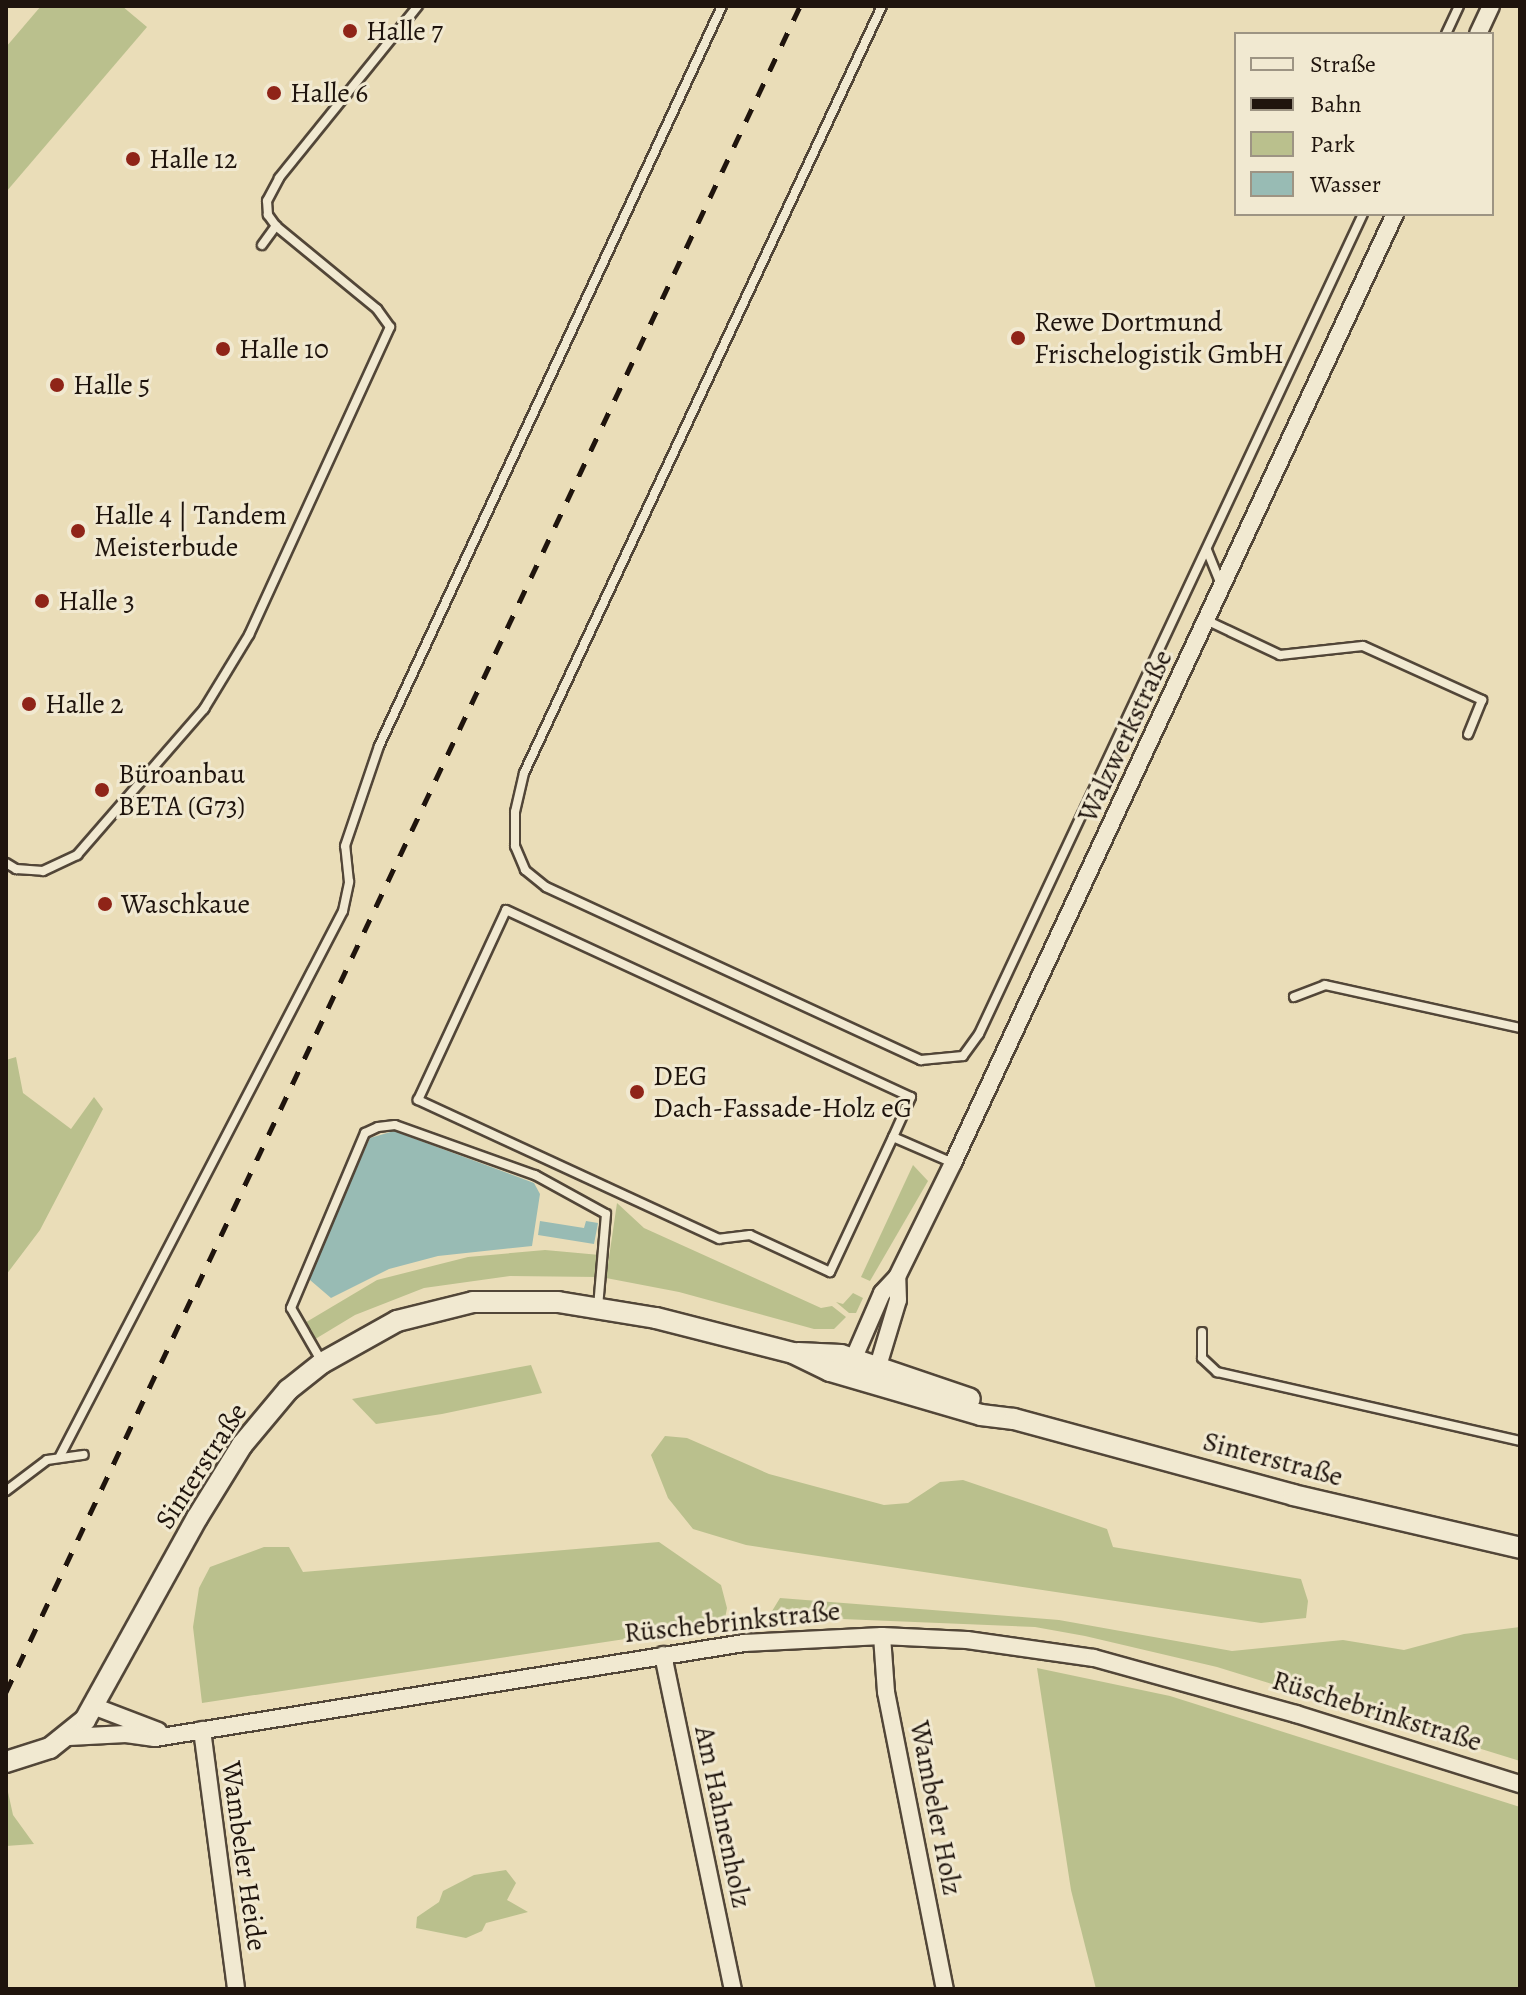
<!DOCTYPE html>
<html>
<head>
<meta charset="utf-8">
<style>
	body { margin:0 }
	#map { position:relative; width:1526px; height:1995px; overflow:hidden; background:#eaddb8; font-family:Alegreya,serif }
	div>[style] { position:absolute }
	.green>* { inset:0; background:#bac08d }
	.water>* { inset:0; background:#98bbb4 }
	.roads { filter:drop-shadow(2px 0 #524638) drop-shadow(-2px 0 #524638) drop-shadow(0 2px #524638) drop-shadow(0 -2px #524638) }
	.service>* { height:8px; margin:-4px; padding:0 4px; transform-origin:4px; border-radius:4px; background:#f1e9d1 }
	.minor>* { height:16px; margin:-8px; padding:0 8px; transform-origin:8px; border-radius:8px; background:#f1e9d1 }
	.tertiary>* { height:20px; margin:-10px; padding:0 10px; transform-origin:10px; border-radius:10px; background:#f1e9d1 }
	.rail>* { height:5px; margin-top:-2.5px; transform-origin:0; background:repeating-linear-gradient(90deg,#1f140d 0 14px,transparent 0 28px) }
	.dots>* { width:22px; height:22px; translate:-50% -50%; box-sizing:border-box; border:4px solid #f1e9d1; border-radius:50% }
	span { translate:-50% -50%; white-space:nowrap; text-align:center; line-height:1.15; -webkit-text-stroke:6px #f1e9d1; paint-order:stroke }
	.poi-label { font-size:28px; color:#1f140d }
	.left { translate:0 -50%; text-align:left }
	.street-label { font-size:28px; color:#1f140d }
	.frame { position:absolute; inset:0; border:8px solid #1f140d; pointer-events:none }
	.legend { position:absolute; left:1234px; top:32px; width:260px; height:184px; box-sizing:border-box; background:#f1e9d1; border:2px solid #9d9483; margin:0; padding:10px 14px; list-style:none; font-size:24px; color:#1f140d }
	.legend li { display:flex; align-items:center; gap:16px; height:40px }
	.legend b { width:40px; border:2px solid #9d9483 }
</style>
</head>
<body>
<div id="map">
	<div class="green">
		<div style="clip-path:polygon(41px 6px,122px 6px,147px 27px,6px 192px,6px 47px)"></div>
		<div style="clip-path:polygon(16px 1057px,23px 1093px,71px 1129px,94px 1097px,103px 1109px,40px 1230px,6px 1275px,6px 1060px)"></div>
		<div style="clip-path:polygon(913px 1165px,928px 1181px,870px 1281px,861px 1277px)"></div>
		<div style="clip-path:polygon(617px 1203px,644px 1228px,821px 1308px,832px 1306px,846px 1317px,834px 1329px,814px 1329px,679px 1292px,606px 1278px)"></div>
		<div style="clip-path:polygon(545px 1250px,600px 1255px,598px 1277px,510px 1276px,424px 1288px,355px 1315px,312px 1341px,303px 1324px,377px 1280px,468px 1257px)"></div>
		<div style="clip-path:polygon(853px 1293px,863px 1298px,856px 1313px,849px 1313px,836px 1302px,843px 1304px)"></div>
		<div style="clip-path:polygon(531px 1365px,542px 1393px,442px 1414px,376px 1424px,352px 1399px)"></div>
		<div style="clip-path:polygon(665px 1436px,687px 1438px,769px 1474px,884px 1505px,908px 1503px,940px 1482px,963px 1480px,1107px 1529px,1113px 1547px,1301px 1579px,1308px 1601px,1306px 1618px,1261px 1623px,746px 1545px,693px 1529px,668px 1498px,651px 1455px)"></div>
		<div style="clip-path:polygon(659px 1542px,721px 1585px,727px 1608px,724px 1624px,202px 1703px,193px 1627px,199px 1588px,210px 1567px,264px 1547px,289px 1547px,303px 1572px)"></div>
		<div style="clip-path:polygon(780px 1598px,1059px 1620px,1232px 1651px,1343px 1640px,1404px 1650px,1464px 1634px,1520px 1627px,1520px 1761px,1217px 1667px,1085px 1636px,1035px 1627px,769px 1616px)"></div>
		<div style="clip-path:polygon(1037px 1668px,1170px 1696px,1520px 1807px,1520px 1989px,1096px 1989px,1071px 1890px)"></div>
		<div style="clip-path:polygon(8px 1792px,13px 1815px,34px 1844px,6px 1846px)"></div>
		<div style="clip-path:polygon(506px 1870px,516px 1883px,507px 1900px,528px 1912px,486px 1923px,482px 1931px,466px 1938px,416px 1928px,417px 1917px,439px 1902px,443px 1891px,474px 1875px)"></div>
	</div>
	<div class="water">
		<div style="clip-path:polygon(394px 1131px,534px 1183px,540px 1194px,532px 1246px,438px 1256px,389px 1269px,331px 1298px,310px 1280px,310px 1273px,370px 1138px)"></div>
		<div style="clip-path:polygon(540px 1221px,584px 1228px,586px 1221px,598px 1223px,594px 1244px,538px 1235px)"></div>
	</div>
	<div class="roads">
		<div class="service">
			<div style="left:882px;top:6px;width:846px;rotate:115.02deg"></div>
			<div style="left:524px;top:773px;width:40px;rotate:103deg"></div>
			<div style="left:515px;top:812px;width:34px;rotate:90deg"></div>
			<div style="left:515px;top:846px;width:26px;rotate:67deg"></div>
			<div style="left:525px;top:870px;width:27px;rotate:39deg"></div>
			<div style="left:546px;top:887px;width:413px;rotate:24.8deg"></div>
			<div style="left:921px;top:1060px;width:42px;rotate:-5.4deg"></div>
			<div style="left:963px;top:1056px;width:27px;rotate:-54deg"></div>
			<div style="left:979px;top:1034px;width:905px;rotate:-64.91deg"></div>
			<div style="left:1446px;top:34px;width:31px;rotate:-65deg"></div>
			<div style="left:262px;top:245px;width:24px;rotate:-54deg"></div>
			<div style="left:1207px;top:550px;width:37px;rotate:68deg"></div>
			<div style="left:1208px;top:621px;width:80px;rotate:25.3deg"></div>
			<div style="left:1280px;top:655px;width:83px;rotate:-6.2deg"></div>
			<div style="left:1363px;top:646px;width:131px;rotate:24.4deg"></div>
			<div style="left:1482px;top:700px;width:37px;rotate:112deg"></div>
			<div style="left:6px;top:863px;width:12px;rotate:31deg"></div>
			<div style="left:16px;top:869px;width:27px;rotate:4deg"></div>
			<div style="left:43px;top:871px;width:38px;rotate:-25deg"></div>
			<div style="left:77px;top:855px;width:194px;rotate:-49deg"></div>
			<div style="left:204px;top:709px;width:87px;rotate:-58.7deg"></div>
			<div style="left:249px;top:635px;width:339px;rotate:-65.4deg"></div>
			<div style="left:390px;top:327px;width:22px;rotate:-126deg"></div>
			<div style="left:377px;top:309px;width:131px;rotate:-140.6deg"></div>
			<div style="left:276px;top:226px;width:14px;rotate:-126deg"></div>
			<div style="left:268px;top:215px;width:14px;rotate:-94deg"></div>
			<div style="left:267px;top:201px;width:26px;rotate:-62deg"></div>
			<div style="left:279px;top:178px;width:221px;rotate:-51.1deg"></div>
			<div style="left:1294px;top:997px;width:33px;rotate:-21deg"></div>
			<div style="left:1325px;top:985px;width:200px;rotate:12.4deg"></div>
			<div style="left:893px;top:1137px;width:149px;rotate:115deg"></div>
			<div style="left:830px;top:1272px;width:88px;rotate:-155.2deg"></div>
			<div style="left:750px;top:1235px;width:31px;rotate:173deg"></div>
			<div style="left:719px;top:1239px;width:332px;rotate:-155.2deg"></div>
			<div style="left:418px;top:1100px;width:209px;rotate:-65.1deg"></div>
			<div style="left:506px;top:910px;width:446px;rotate:24.8deg"></div>
			<div style="left:911px;top:1097px;width:44px;rotate:114.2deg"></div>
			<div style="left:893px;top:1137px;width:65px;rotate:23.4deg"></div>
			<div style="left:1202px;top:1332px;width:26px;rotate:90deg"></div>
			<div style="left:1202px;top:1358px;width:21px;rotate:43deg"></div>
			<div style="left:1217px;top:1372px;width:311px;rotate:12.8deg"></div>
			<div style="left:322px;top:1362px;width:62px;rotate:-119.9deg"></div>
			<div style="left:291px;top:1308px;width:190px;rotate:-67.1deg"></div>
			<div style="left:365px;top:1133px;width:14px;rotate:-25deg"></div>
			<div style="left:378px;top:1127px;width:17px;rotate:-7deg"></div>
			<div style="left:395px;top:1125px;width:149px;rotate:19.7deg"></div>
			<div style="left:535px;top:1175px;width:81px;rotate:28.8deg"></div>
			<div style="left:606px;top:1214px;width:93px;rotate:94.9deg"></div>
			<div style="left:60px;top:1456px;width:614px;rotate:-62.56deg"></div>
			<div style="left:343px;top:911px;width:30px;rotate:-78deg"></div>
			<div style="left:349px;top:882px;width:36px;rotate:-96deg"></div>
			<div style="left:345px;top:846px;width:106px;rotate:-71.2deg"></div>
			<div style="left:379px;top:746px;width:816px;rotate:-65.13deg"></div>
			<div style="left:6px;top:1491px;width:51px;rotate:-37.1deg"></div>
			<div style="left:47px;top:1460px;width:37px;rotate:-8deg"></div>
		</div>
		<div class="minor">
			<div style="left:1478px;top:34px;width:31px;rotate:-65deg"></div>
			<div style="left:849px;top:1369px;width:83px;rotate:-66.5deg"></div>
			<div style="left:882px;top:1293px;width:22px;rotate:-47deg"></div>
			<div style="left:897px;top:1277px;width:127px;rotate:-63.8deg"></div>
			<div style="left:953px;top:1163px;width:1047px;rotate:-65.03deg"></div>
			<div style="left:875px;top:1376px;width:79px;rotate:-73.2deg"></div>
			<div style="left:898px;top:1300px;width:23px;rotate:-92deg"></div>
			<div style="left:882px;top:1636px;width:56px;rotate:85.9deg"></div>
			<div style="left:886px;top:1692px;width:303px;rotate:78.8deg"></div>
			<div style="left:663px;top:1655px;width:341px;rotate:78.2deg"></div>
			<div style="left:93px;top:1706px;width:70px;rotate:21deg"></div>
			<div style="left:202px;top:1730px;width:261px;rotate:82.5deg"></div>
			<div style="left:69px;top:1737px;width:57px;rotate:-3deg"></div>
			<div style="left:126px;top:1734px;width:29px;rotate:8deg"></div>
			<div style="left:155px;top:1738px;width:597px;rotate:-9.16deg"></div>
			<div style="left:744px;top:1643px;width:138px;rotate:-2.9deg"></div>
			<div style="left:882px;top:1636px;width:85px;rotate:2.7deg"></div>
			<div style="left:967px;top:1640px;width:128px;rotate:8.1deg"></div>
			<div style="left:1094px;top:1658px;width:210px;rotate:15.5deg"></div>
			<div style="left:1296px;top:1714px;width:235px;rotate:17.4deg"></div>
		</div>
		<div class="tertiary">
			<div style="left:798px;top:1353px;width:43px;rotate:2.7deg"></div>
			<div style="left:841px;top:1355px;width:136px;rotate:18.8deg"></div>
			<div style="left:6px;top:1762px;width:46px;rotate:-17.7deg"></div>
			<div style="left:50px;top:1748px;width:45px;rotate:-38.7deg"></div>
			<div style="left:85px;top:1720px;width:231px;rotate:-61deg"></div>
			<div style="left:197px;top:1518px;width:86px;rotate:-58.3deg"></div>
			<div style="left:242px;top:1445px;width:72px;rotate:-50.1deg"></div>
			<div style="left:288px;top:1390px;width:43px;rotate:-38.5deg"></div>
			<div style="left:322px;top:1363px;width:86px;rotate:-29.2deg"></div>
			<div style="left:397px;top:1321px;width:78px;rotate:-14deg"></div>
			<div style="left:473px;top:1302px;width:85px"></div>
			<div style="left:558px;top:1302px;width:99px;rotate:9.3deg"></div>
			<div style="left:656px;top:1318px;width:141px;rotate:14.3deg"></div>
			<div style="left:793px;top:1353px;width:41px;rotate:25.9deg"></div>
			<div style="left:830px;top:1371px;width:157px;rotate:16.2deg"></div>
			<div style="left:981px;top:1415px;width:33px;rotate:7deg"></div>
			<div style="left:1014px;top:1419px;width:289px;rotate:15.2deg"></div>
			<div style="left:1293px;top:1495px;width:233px;rotate:13.1deg"></div>
		</div>
	</div>
	<div class="rail">
		<div style="left:6px;top:1692px;width:1864px;rotate:-64.78deg"></div>
	</div>
	<div class="dots">
		<div style="left:350px;top:31px;background:#8f2418"></div>
		<div style="left:274px;top:93px;background:#8f2418"></div>
		<div style="left:133px;top:159px;background:#8f2418"></div>
		<div style="left:1018px;top:338px;background:#8f2418"></div>
		<div style="left:223px;top:349px;background:#8f2418"></div>
		<div style="left:57px;top:385px;background:#8f2418"></div>
		<div style="left:78px;top:531px;background:#8f2418"></div>
		<div style="left:42px;top:601px;background:#8f2418"></div>
		<div style="left:29px;top:704px;background:#8f2418"></div>
		<div style="left:102px;top:790px;background:#8f2418"></div>
		<div style="left:105px;top:904px;background:#8f2418"></div>
		<div style="left:637px;top:1092px;background:#8f2418"></div>
	</div>
	<div class="poi-label">
		<span class="left" style="left:366px;top:31px">Halle 7</span>
		<span class="left" style="left:290px;top:93px">Halle 6</span>
		<span class="left" style="left:149px;top:159px">Halle 12</span>
		<span class="left" style="left:1034px;top:338px">Rewe Dortmund<br>Frischelogistik GmbH</span>
		<span class="left" style="left:239px;top:349px">Halle 10</span>
		<span class="left" style="left:73px;top:385px">Halle 5</span>
		<span class="left" style="left:94px;top:531px">Halle 4 | Tandem<br>Meisterbude</span>
		<span class="left" style="left:58px;top:601px">Halle 3</span>
		<span class="left" style="left:45px;top:704px">Halle 2</span>
		<span class="left" style="left:118px;top:790px">Büroanbau<br>BETA (G73)</span>
		<span class="left" style="left:121px;top:904px">Waschkaue</span>
		<span class="left" style="left:653px;top:1092px">DEG<br>Dach-Fassade-Holz eG</span>
	</div>
	<div class="street-label">
		<span style="left:1125px;top:736px;rotate:-65deg">Walzwerkstraße</span>
		<span style="left:1273px;top:1459px;rotate:15deg">Sinterstraße</span>
		<span style="left:201px;top:1466px;rotate:-57deg">Sinterstraße</span>
		<span style="left:732px;top:1622px;rotate:-6deg">Rüschebrinkstraße</span>
		<span style="left:1377px;top:1711px;rotate:17deg">Rüschebrinkstraße</span>
		<span style="left:936px;top:1808px;rotate:79deg">Wambeler Holz</span>
		<span style="left:723px;top:1817px;rotate:78deg">Am Hahnenholz</span>
		<span style="left:244px;top:1856px;rotate:82deg">Wambeler Heide</span>
	</div>
	<div class="frame"></div>
	<ul class="legend">
	<li><b style="height:10px;background:#f1e9d1"></b>Straße</li>
	<li><b style="height:10px;background:#1f140d"></b>Bahn</li>
	<li><b style="height:22px;background:#bac08d"></b>Park</li>
	<li><b style="height:22px;background:#98bbb4"></b>Wasser</li>
	</ul>
</div>
</body>
</html>
